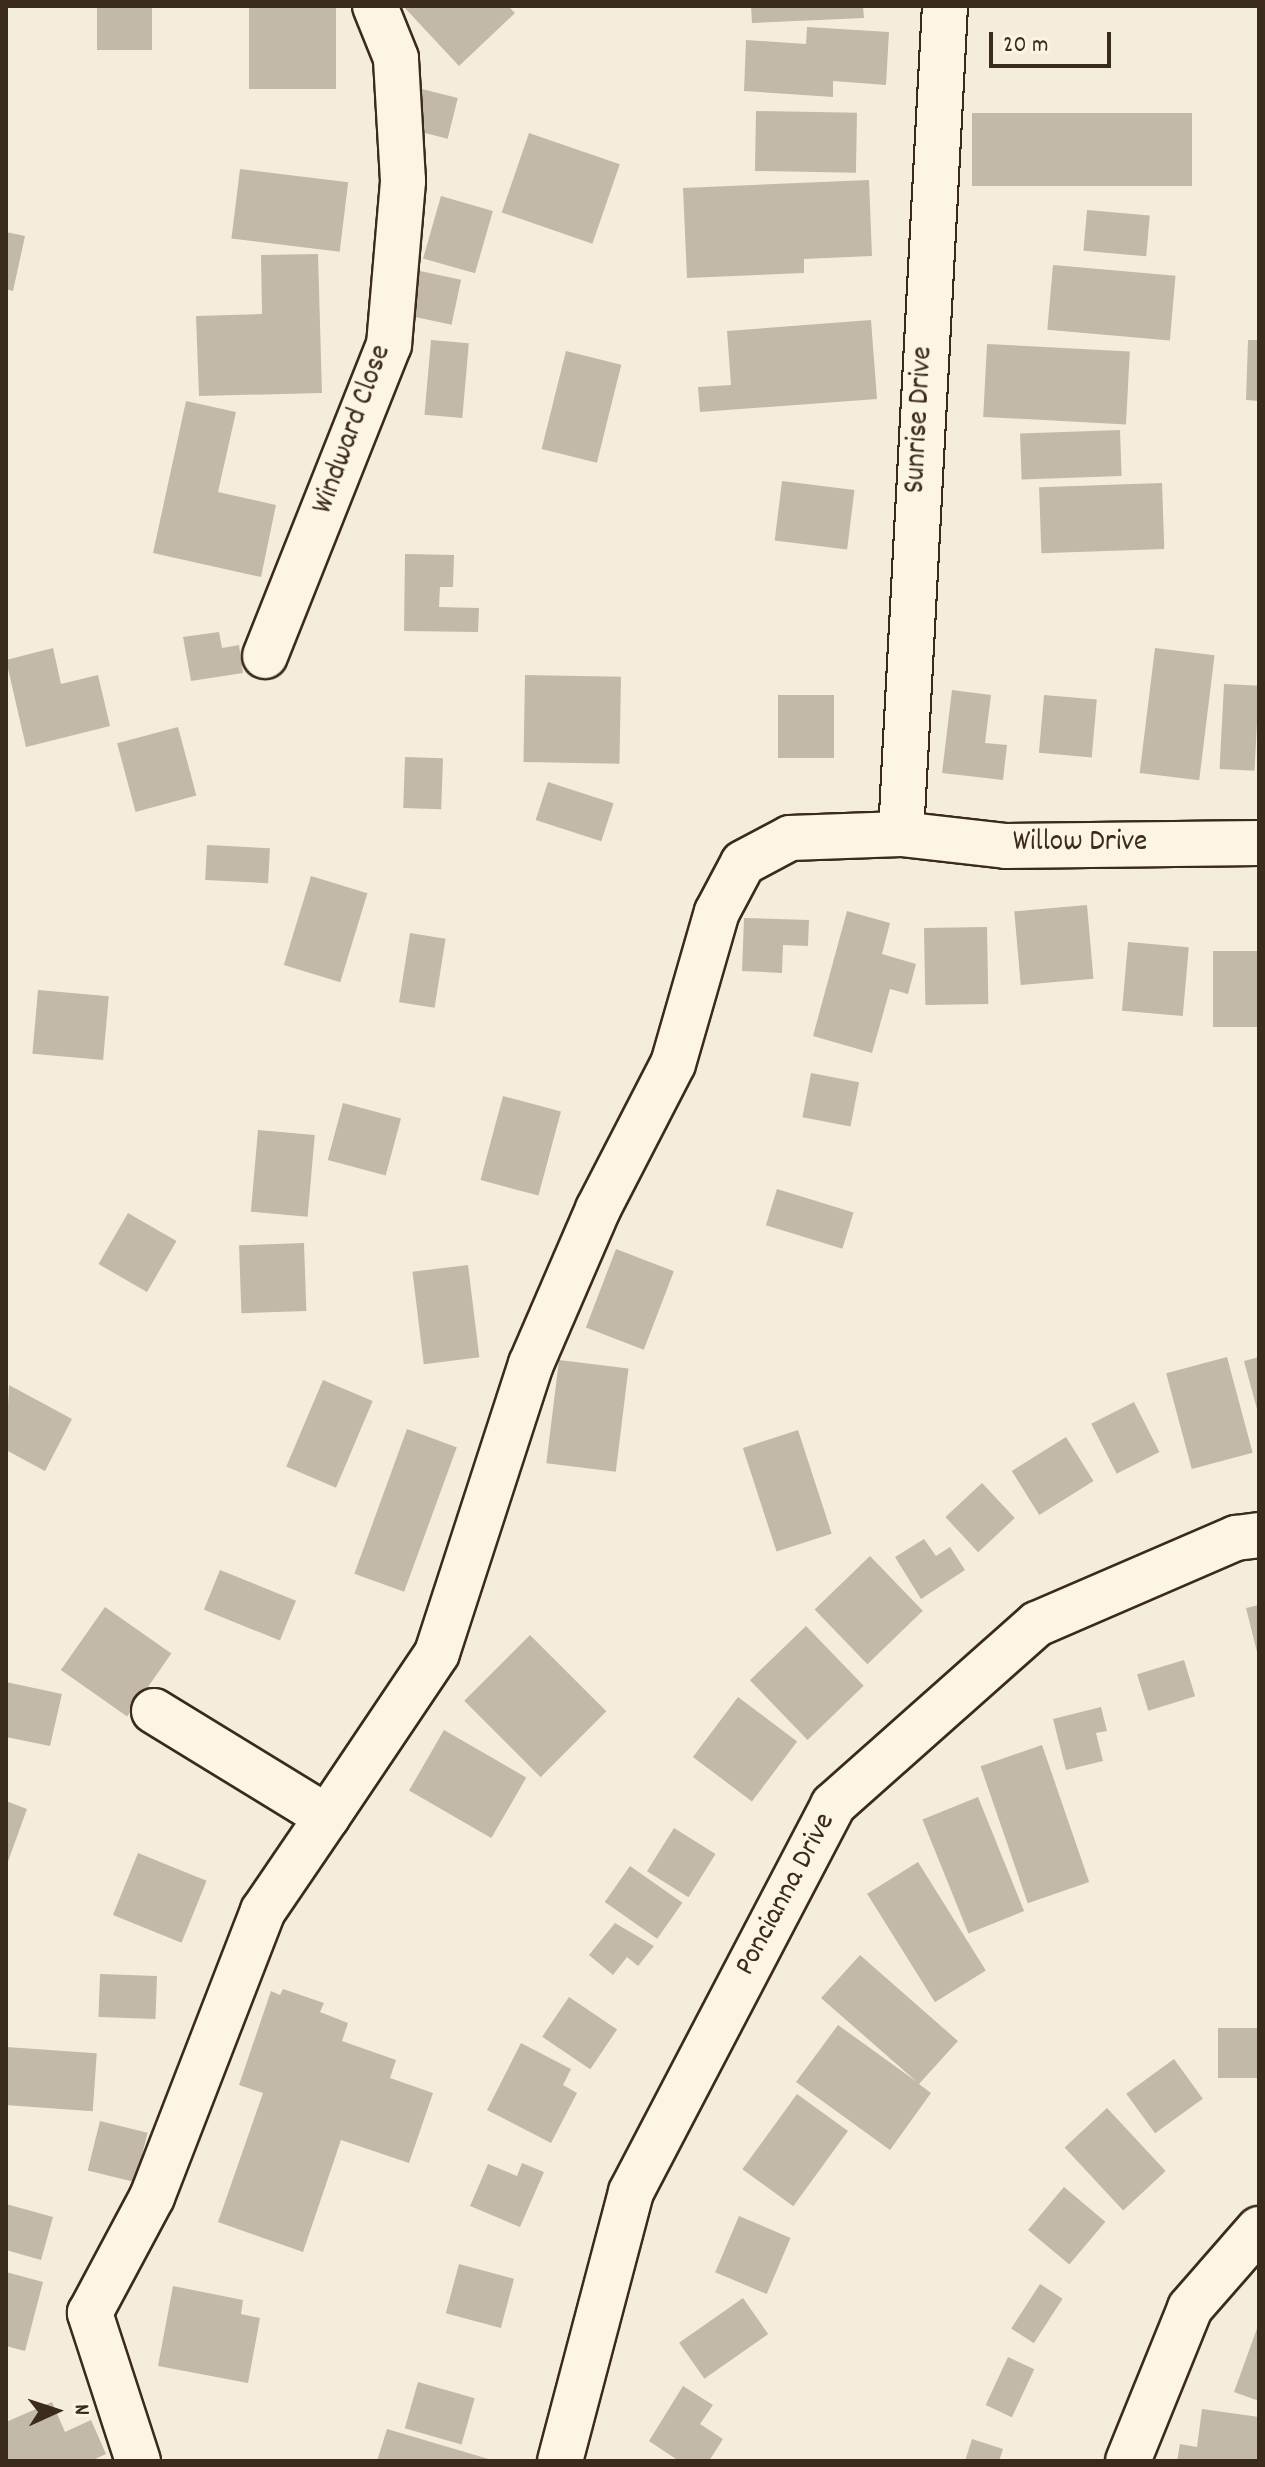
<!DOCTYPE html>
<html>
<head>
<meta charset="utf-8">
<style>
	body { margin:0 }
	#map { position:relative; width:1265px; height:2467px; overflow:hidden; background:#f4eddd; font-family:Dekko,sans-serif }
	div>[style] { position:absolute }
	.building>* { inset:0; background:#c3b9aa; transform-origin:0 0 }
	.roads { filter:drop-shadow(2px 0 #3b2a1e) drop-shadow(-2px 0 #3b2a1e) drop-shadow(0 2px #3b2a1e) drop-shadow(0 -2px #3b2a1e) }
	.street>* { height:44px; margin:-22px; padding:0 22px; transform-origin:22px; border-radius:22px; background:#fcf5e5 }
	span { translate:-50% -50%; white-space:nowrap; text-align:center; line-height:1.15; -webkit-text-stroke:6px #fcf5e5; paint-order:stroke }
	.street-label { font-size:30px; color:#3b2a1e }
	.frame { position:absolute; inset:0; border:8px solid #3b2a1e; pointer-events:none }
	.north { position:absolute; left:16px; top:2371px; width:80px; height:80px; -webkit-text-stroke:6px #fcf5e5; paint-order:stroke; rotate:87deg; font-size:22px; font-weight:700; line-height:32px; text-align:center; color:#3b2a1e }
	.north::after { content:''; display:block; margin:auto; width:28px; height:36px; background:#3b2a1e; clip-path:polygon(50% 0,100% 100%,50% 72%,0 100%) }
	.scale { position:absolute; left:989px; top:32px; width:122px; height:36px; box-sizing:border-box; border:4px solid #3b2a1e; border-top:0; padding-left:10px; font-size:24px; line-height:28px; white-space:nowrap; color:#3b2a1e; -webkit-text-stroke:6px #fcf5e5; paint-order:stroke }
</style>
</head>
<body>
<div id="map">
	<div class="building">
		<div style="left:97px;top:6px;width:55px;height:44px"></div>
		<div style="left:249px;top:6px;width:87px;height:83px"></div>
		<div style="clip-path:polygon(403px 6px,508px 6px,515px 13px,459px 66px)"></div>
		<div style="clip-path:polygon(751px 6px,863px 6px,864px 18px,752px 23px)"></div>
		<div style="clip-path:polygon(807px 27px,889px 32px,886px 85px,833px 81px,833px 97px,744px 91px,746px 40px,806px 44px)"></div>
		<div style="left:418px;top:88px;width:41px;height:42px;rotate:14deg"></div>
		<div style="left:756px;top:111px;width:101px;height:60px;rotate:1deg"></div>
		<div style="left:972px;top:113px;width:220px;height:73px"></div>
		<div style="left:529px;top:133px;width:96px;height:84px;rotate:19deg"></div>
		<div style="left:240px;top:169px;width:109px;height:70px;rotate:7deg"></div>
		<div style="clip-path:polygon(869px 180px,872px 256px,804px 259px,804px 273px,687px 278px,683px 188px)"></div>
		<div style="left:441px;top:196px;width:54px;height:65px;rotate:16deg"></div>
		<div style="left:1087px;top:210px;width:63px;height:41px;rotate:5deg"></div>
		<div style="clip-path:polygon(6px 232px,25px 236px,13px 291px,6px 289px)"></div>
		<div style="clip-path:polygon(318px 254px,322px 393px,199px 396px,196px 316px,262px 314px,261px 255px)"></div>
		<div style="left:1053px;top:265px;width:123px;height:65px;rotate:5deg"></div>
		<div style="left:420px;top:271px;width:42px;height:46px;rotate:12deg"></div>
		<div style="clip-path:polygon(871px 320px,877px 399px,700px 412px,698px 387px,731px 385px,727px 331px)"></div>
		<div style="left:431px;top:340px;width:38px;height:75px;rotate:5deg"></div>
		<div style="clip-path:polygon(1248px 340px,1259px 340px,1259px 401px,1246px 400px)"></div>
		<div style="left:987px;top:344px;width:143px;height:73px;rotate:3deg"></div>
		<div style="left:566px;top:351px;width:57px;height:101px;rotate:14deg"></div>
		<div style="clip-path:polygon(186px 401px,236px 412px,218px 492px,276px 505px,261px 577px,153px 553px)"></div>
		<div style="left:1120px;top:430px;width:46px;height:100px;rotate:88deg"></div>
		<div style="left:782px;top:481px;width:73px;height:60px;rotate:7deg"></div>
		<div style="left:1162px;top:483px;width:66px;height:123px;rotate:88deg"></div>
		<div style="clip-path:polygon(405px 554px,454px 555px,453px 587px,440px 587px,439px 607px,479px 608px,478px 632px,404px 631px)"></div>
		<div style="clip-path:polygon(219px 632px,222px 648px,239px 645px,243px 673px,191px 681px,183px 637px)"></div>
		<div style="clip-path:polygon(53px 648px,61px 684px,98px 675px,110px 726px,26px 747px,6px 660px)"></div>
		<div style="left:1155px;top:648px;width:60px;height:126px;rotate:7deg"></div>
		<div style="left:525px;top:675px;width:96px;height:87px;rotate:1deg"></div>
		<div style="left:1224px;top:684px;width:35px;height:85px;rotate:3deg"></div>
		<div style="clip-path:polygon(952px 690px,991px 695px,985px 743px,1007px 745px,1003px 780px,942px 773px)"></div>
		<div style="left:778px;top:695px;width:56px;height:63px"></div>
		<div style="left:1044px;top:695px;width:53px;height:58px;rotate:5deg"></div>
		<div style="left:178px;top:727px;width:71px;height:63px;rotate:75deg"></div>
		<div style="left:405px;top:757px;width:38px;height:51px;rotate:2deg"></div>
		<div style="left:548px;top:782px;width:69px;height:40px;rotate:18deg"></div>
		<div style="left:207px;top:845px;width:63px;height:35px;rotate:3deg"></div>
		<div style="left:311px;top:876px;width:59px;height:93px;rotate:17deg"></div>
		<div style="left:1087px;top:905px;width:74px;height:73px;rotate:85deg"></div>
		<div style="clip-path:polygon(847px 911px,890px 923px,882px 954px,916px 964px,908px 994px,890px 989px,872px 1053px,813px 1036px)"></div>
		<div style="clip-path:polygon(744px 918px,809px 920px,808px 946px,783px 945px,782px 973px,742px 971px)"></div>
		<div style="left:987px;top:927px;width:77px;height:63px;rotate:89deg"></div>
		<div style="left:410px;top:933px;width:36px;height:70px;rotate:9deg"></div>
		<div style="left:1128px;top:942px;width:61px;height:69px;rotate:5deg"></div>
		<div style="left:1259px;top:951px;width:76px;height:46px;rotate:90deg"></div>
		<div style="left:38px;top:990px;width:71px;height:64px;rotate:5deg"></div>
		<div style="left:811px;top:1073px;width:49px;height:45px;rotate:11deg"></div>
		<div style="left:503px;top:1096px;width:60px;height:87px;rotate:15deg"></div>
		<div style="left:343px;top:1103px;width:60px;height:59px;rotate:15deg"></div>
		<div style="left:258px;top:1130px;width:57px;height:82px;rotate:5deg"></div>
		<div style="left:777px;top:1189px;width:80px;height:38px;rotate:17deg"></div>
		<div style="left:128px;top:1213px;width:56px;height:59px;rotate:30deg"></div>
		<div style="left:304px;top:1243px;width:68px;height:65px;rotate:88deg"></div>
		<div style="left:616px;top:1249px;width:62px;height:84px;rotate:21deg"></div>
		<div style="left:468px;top:1265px;width:93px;height:56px;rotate:83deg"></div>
		<div style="left:1227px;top:1357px;width:99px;height:63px;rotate:75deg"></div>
		<div style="clip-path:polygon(1259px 1357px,1259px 1413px,1258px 1413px,1244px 1361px)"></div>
		<div style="left:559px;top:1360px;width:70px;height:104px;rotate:7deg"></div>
		<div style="left:323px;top:1380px;width:54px;height:94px;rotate:23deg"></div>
		<div style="clip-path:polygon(9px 1385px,72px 1419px,45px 1471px,6px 1450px)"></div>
		<div style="left:1134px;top:1402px;width:56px;height:48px;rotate:63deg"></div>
		<div style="left:407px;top:1429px;width:53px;height:154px;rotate:20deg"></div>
		<div style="left:798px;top:1430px;width:109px;height:58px;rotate:72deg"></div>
		<div style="left:1066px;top:1437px;width:52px;height:64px;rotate:58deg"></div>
		<div style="left:982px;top:1483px;width:48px;height:50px;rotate:47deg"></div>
		<div style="clip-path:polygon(924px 1539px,936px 1556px,950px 1547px,965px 1570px,921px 1599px,895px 1557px)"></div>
		<div style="left:870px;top:1556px;width:76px;height:77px;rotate:46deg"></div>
		<div style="left:220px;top:1570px;width:82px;height:43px;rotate:22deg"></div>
		<div style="clip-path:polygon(1259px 1605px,1259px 1656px,1258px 1656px,1246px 1608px)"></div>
		<div style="left:105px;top:1607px;width:81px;height:77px;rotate:35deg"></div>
		<div style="left:806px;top:1626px;width:83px;height:78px;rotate:46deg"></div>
		<div style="left:530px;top:1635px;width:108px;height:93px;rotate:45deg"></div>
		<div style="left:1184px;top:1660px;width:38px;height:49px;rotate:73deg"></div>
		<div style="clip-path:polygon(6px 1682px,62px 1694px,50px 1746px,6px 1737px)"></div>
		<div style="left:738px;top:1697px;width:74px;height:75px;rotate:37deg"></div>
		<div style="clip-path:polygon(1101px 1707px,1107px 1731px,1096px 1733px,1103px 1761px,1066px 1770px,1053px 1719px)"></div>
		<div style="left:444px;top:1730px;width:95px;height:70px;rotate:30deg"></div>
		<div style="left:1042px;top:1745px;width:145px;height:65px;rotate:71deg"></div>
		<div style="left:978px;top:1797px;width:123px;height:60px;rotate:68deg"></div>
		<div style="clip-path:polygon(6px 1801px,27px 1809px,6px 1867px)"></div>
		<div style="left:674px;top:1828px;width:49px;height:51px;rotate:32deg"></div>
		<div style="left:138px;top:1853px;width:74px;height:67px;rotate:22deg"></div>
		<div style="left:918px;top:1862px;width:128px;height:60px;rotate:58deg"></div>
		<div style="left:630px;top:1866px;width:64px;height:44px;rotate:35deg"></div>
		<div style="clip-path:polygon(615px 1923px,654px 1946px,638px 1966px,627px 1957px,613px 1975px,589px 1955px)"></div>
		<div style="clip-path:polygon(860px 1955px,958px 2041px,919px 2084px,931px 2093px,890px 2150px,796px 2082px,838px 2025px,917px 2082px,821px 1998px)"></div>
		<div style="left:100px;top:1974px;width:57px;height:43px;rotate:2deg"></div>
		<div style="clip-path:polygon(283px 1989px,324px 2003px,320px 2012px,348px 2023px,342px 2041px,396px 2060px,390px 2078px,433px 2093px,409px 2163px,341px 2140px,303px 2252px,218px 2222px,263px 2093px,239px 2085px,271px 1991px,280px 1995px)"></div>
		<div style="left:569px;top:1997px;width:58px;height:48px;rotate:34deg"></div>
		<div style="left:1259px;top:2028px;width:50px;height:41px;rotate:90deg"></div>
		<div style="clip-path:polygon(521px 2043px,571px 2069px,563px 2085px,577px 2093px,551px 2143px,487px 2110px)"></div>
		<div style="left:6px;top:2047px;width:91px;height:58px;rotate:4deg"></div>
		<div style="left:1174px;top:2059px;width:49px;height:59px;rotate:54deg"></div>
		<div style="left:797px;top:2094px;width:63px;height:93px;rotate:36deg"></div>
		<div style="left:1107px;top:2108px;width:86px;height:58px;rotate:47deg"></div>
		<div style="left:100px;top:2121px;width:49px;height:51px;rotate:14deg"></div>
		<div style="clip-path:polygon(522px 2163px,544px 2172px,520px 2227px,470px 2206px,488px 2164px,517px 2176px)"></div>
		<div style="left:1064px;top:2187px;width:54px;height:56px;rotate:40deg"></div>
		<div style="clip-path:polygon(6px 2204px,53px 2217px,41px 2260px,6px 2250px)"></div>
		<div style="left:739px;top:2216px;width:56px;height:61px;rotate:23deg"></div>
		<div style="left:459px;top:2264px;width:57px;height:51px;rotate:15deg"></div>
		<div style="clip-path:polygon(6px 2272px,43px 2282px,25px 2351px,6px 2346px)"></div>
		<div style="left:1040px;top:2284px;width:27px;height:53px;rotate:33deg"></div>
		<div style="clip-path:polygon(173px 2286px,243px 2300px,241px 2314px,260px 2318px,248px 2383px,158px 2366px)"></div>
		<div style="left:743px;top:2298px;width:44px;height:78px;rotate:55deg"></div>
		<div style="clip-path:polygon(1259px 2323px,1259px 2401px,1234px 2392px)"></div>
		<div style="left:1008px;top:2357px;width:29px;height:53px;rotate:25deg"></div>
		<div style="left:418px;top:2382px;width:59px;height:48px;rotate:16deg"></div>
		<div style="clip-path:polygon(683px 2386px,713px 2405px,700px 2424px,723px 2439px,709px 2461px,679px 2461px,649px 2441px)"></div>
		<div style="clip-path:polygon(52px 2402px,65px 2432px,91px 2420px,106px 2454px,91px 2461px,6px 2461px,6px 2422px)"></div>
		<div style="clip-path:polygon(1202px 2409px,1259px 2417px,1259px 2461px,1177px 2461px,1180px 2444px,1197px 2447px)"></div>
		<div style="clip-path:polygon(387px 2429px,492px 2460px,492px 2461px,377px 2461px)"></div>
		<div style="clip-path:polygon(972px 2439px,1003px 2449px,999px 2461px,965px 2461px)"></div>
	</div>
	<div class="roads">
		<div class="street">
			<div style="left:265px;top:656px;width:335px;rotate:-68.3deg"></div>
			<div style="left:389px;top:345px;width:165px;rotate:-85.1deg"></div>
			<div style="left:403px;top:181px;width:123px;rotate:-93.3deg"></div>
			<div style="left:396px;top:58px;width:56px;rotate:-112deg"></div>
			<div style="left:901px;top:834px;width:829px;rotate:-86.96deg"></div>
			<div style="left:154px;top:1711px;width:203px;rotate:31.5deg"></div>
			<div style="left:327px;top:1817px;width:197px;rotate:-56.1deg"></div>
			<div style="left:437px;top:1653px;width:304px;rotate:-72deg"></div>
			<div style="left:531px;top:1364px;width:169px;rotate:-66.6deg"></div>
			<div style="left:598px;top:1209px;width:163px;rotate:-62.7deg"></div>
			<div style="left:673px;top:1064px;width:158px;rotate:-73.9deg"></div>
			<div style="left:717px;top:912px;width:55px;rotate:-62deg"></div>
			<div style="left:743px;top:863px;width:53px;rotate:-28deg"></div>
			<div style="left:790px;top:838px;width:111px;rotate:-2.1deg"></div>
			<div style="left:901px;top:834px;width:106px;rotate:6.5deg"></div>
			<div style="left:1006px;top:846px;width:253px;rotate:-0.7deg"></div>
			<div style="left:138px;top:2461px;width:156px;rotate:-108deg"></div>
			<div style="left:90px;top:2313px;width:132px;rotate:-61.9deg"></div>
			<div style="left:152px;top:2197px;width:307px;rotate:-68.8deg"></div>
			<div style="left:263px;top:1911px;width:114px;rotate:-55.8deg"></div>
			<div style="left:560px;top:2461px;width:278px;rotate:-75.2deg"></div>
			<div style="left:631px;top:2192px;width:437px;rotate:-62.4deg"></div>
			<div style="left:833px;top:1805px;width:273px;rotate:-41.6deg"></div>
			<div style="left:1037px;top:1624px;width:217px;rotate:-23.4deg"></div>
			<div style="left:1236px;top:1538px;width:23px;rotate:-7deg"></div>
			<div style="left:1128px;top:2461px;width:165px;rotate:-67.9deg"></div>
			<div style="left:1190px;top:2308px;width:105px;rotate:-48.9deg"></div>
		</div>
	</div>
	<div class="street-label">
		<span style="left:921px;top:420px;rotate:-87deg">Sunrise Drive</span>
		<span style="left:354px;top:430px;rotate:-70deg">Windward Close</span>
		<span style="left:1080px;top:844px">Willow Drive</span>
		<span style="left:787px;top:1895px;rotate:-62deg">Poncianna Drive</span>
	</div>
	<div class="frame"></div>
	<div class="north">N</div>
	<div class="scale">20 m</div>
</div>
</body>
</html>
